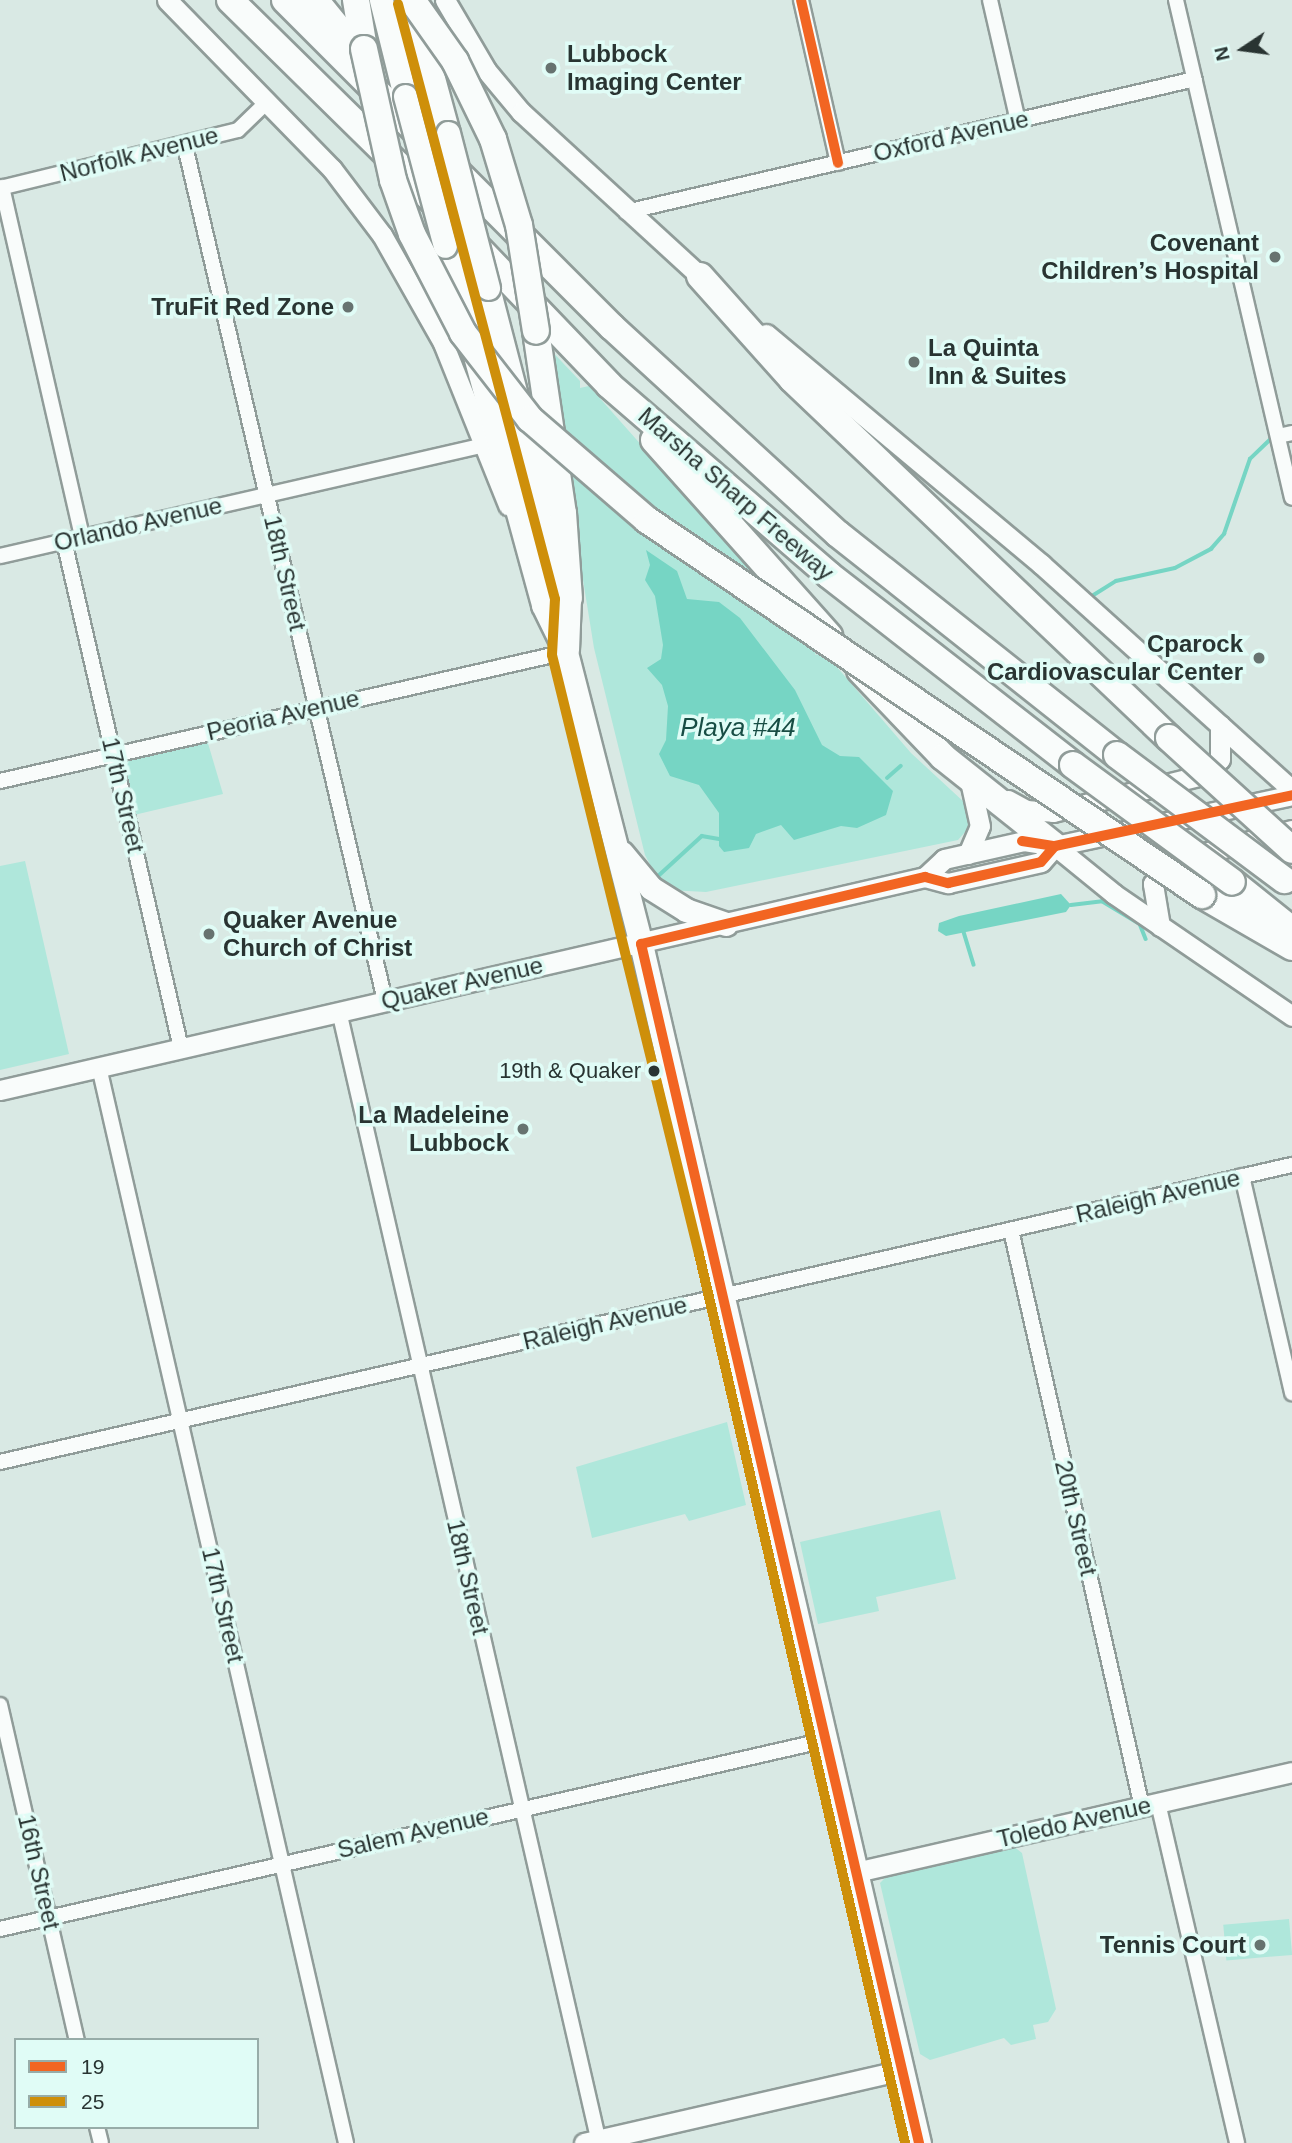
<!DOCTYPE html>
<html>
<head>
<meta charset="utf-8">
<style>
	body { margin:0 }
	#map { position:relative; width:1292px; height:2143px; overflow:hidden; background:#d9e9e4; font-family:Helvetica,sans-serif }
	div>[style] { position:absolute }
	.green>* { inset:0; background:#afe7db; transform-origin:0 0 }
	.water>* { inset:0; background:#76d5c4 }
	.stream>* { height:3.5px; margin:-1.75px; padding:0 1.75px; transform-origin:1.75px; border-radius:1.75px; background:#76d5c4 }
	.roads { filter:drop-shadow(2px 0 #909c99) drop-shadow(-2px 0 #909c99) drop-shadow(0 2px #909c99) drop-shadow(0 -2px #909c99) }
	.street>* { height:14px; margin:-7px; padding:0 7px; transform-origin:7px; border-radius:7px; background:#f9fcfb }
	.secondary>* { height:19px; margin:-9.5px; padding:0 9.5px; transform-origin:9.5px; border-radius:9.5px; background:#f9fcfb }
	.primary>* { height:23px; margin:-11.5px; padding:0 11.5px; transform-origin:11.5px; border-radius:11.5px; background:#f9fcfb }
	.highway>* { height:26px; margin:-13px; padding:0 13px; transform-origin:13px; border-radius:13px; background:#f9fcfb }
	.bridges { filter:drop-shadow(2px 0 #909c99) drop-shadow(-2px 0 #909c99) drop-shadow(0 2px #909c99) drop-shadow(0 -2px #909c99) }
	.primary-bridge>* { height:23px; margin:-11.5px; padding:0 11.5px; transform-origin:11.5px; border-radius:11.5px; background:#f9fcfb }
	.highway-bridge>* { height:26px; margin:-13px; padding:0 13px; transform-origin:13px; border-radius:13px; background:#f9fcfb }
	.bus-1>* { height:10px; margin:-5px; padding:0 5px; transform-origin:5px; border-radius:5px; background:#f26522 }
	.bus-2>* { height:10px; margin:-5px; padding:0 5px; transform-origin:5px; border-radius:5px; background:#ce8f0a }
	.dots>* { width:19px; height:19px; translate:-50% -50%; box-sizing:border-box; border:4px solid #e0fcf6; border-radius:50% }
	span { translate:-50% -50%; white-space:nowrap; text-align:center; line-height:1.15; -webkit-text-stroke:7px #e0fcf6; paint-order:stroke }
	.bus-label { font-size:22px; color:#293432 }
	.right { translate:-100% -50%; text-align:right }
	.poi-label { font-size:24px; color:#293432; font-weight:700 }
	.left { translate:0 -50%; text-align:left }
	.street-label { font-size:24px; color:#293432 }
	.water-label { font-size:26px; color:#174d44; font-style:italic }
	.legend { position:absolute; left:14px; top:2038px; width:245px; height:91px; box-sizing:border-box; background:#e0fcf6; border:2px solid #97aca8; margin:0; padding:9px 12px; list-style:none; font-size:21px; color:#293432 }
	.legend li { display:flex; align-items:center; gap:14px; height:35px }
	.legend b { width:35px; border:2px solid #97aca8 }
	.north { position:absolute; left:1208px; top:14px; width:70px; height:70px; -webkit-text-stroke:5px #e0fcf6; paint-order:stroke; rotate:257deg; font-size:19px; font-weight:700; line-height:28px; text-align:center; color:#293432 }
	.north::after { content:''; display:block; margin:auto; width:24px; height:32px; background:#293432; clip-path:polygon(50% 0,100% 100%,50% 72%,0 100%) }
</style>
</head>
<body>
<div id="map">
	<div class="green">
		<div style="clip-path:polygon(545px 344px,580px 381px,580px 388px,589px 386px,722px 536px,818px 648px,815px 655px,823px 653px,836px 666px,911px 753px,965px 803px,973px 823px,958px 840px,706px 892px,669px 890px,659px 882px,645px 855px,594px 648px)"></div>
		<div style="clip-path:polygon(207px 740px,223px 794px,134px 815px,122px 765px,127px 760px)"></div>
		<div style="clip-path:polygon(25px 861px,69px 1054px,0 1070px,0 866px)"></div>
		<div style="clip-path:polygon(727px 1422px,746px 1505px,689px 1521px,685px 1514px,592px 1538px,576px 1467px)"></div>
		<div style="clip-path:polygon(940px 1510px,956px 1579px,876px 1597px,879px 1611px,818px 1624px,800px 1542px)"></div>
		<div style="clip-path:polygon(1013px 1846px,1022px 1853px,1056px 2009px,1048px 2022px,1033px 2025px,1036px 2039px,1011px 2045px,1004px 2038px,930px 2060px,920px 2054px,880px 1883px,888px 1875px)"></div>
		<div style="left:1289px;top:1919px;width:36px;height:66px;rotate:85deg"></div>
	</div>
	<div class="water">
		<div style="clip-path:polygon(646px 550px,677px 571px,687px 599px,719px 602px,740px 618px,795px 690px,822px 745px,840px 756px,859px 757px,893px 791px,886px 815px,857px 828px,841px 826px,794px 840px,781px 825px,756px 834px,749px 848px,724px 852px,719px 846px,719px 813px,699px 785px,670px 776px,659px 754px,666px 740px,668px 706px,662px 685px,647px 668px,661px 659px,663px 645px,655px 596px,645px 580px,650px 565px)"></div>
		<div style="clip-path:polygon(1061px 894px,1071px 905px,1066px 912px,946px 936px,938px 931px,939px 923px,959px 916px)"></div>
	</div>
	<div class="stream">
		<div style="left:1092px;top:596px;width:28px;rotate:-32deg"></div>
		<div style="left:1116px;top:581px;width:60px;rotate:-12.4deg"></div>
		<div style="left:1175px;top:568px;width:41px;rotate:-27.8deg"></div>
		<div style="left:1211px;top:549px;width:20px;rotate:-49deg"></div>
		<div style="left:1224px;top:534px;width:79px;rotate:-70.9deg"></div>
		<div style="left:1250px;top:459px;width:30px;rotate:-44deg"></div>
		<div style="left:887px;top:778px;width:18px;rotate:-41deg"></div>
		<div style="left:656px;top:878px;width:62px;rotate:-42.4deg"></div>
		<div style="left:702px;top:836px;width:17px;rotate:10deg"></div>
		<div style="left:1071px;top:905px;width:31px;rotate:-7deg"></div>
		<div style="left:1102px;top:901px;width:44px;rotate:31.2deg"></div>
		<div style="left:1140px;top:924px;width:16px;rotate:68deg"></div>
		<div style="left:964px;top:932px;width:34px;rotate:73deg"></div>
	</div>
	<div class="roads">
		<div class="street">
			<div style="left:801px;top:0;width:167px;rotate:77.2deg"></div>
			<div style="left:990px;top:0;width:124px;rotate:77deg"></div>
			<div style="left:1176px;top:0;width:511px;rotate:76.89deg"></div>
			<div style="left:185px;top:146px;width:878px;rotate:76.83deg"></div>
			<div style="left:2px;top:187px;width:359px;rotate:77.1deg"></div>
			<div style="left:0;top:188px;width:245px;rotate:-13.7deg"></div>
			<div style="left:238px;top:130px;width:42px;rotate:-44deg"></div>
			<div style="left:626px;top:212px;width:584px;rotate:-13.16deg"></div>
			<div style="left:1278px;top:436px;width:14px;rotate:-12deg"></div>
			<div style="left:64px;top:541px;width:520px;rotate:77.01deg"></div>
			<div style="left:0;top:556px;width:493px;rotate:-12.9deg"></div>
			<div style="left:0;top:781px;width:581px;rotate:-12.84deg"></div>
			<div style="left:339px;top:1011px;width:1161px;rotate:77.06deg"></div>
			<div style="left:99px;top:1067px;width:1104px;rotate:77.07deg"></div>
			<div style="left:1242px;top:1176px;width:223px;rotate:77deg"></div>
			<div style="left:1011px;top:1230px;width:592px;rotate:77.21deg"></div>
			<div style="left:0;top:1462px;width:1326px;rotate:-12.95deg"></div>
			<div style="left:0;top:1705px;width:344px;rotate:77.1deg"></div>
			<div style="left:1158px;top:1803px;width:349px;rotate:76.9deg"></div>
			<div style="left:0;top:1929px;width:847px;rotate:-12.89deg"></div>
			<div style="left:97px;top:2127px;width:16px;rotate:76deg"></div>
		</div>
		<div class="secondary">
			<div style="left:167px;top:0;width:236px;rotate:45.7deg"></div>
			<div style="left:332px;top:169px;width:83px;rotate:52.9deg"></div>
			<div style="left:382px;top:235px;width:124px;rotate:60.5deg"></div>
			<div style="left:443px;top:343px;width:175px;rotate:68.1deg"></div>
			<div style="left:445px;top:0;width:81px;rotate:59.6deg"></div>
			<div style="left:486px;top:70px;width:55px;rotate:50.2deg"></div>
			<div style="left:521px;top:112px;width:255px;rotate:42.5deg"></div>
			<div style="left:766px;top:334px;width:359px;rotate:39.9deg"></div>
			<div style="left:1041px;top:564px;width:338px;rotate:42deg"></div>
			<div style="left:1008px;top:800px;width:21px;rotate:29deg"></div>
			<div style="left:1026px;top:810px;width:27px;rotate:4deg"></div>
			<div style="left:1053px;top:812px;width:150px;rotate:-13.9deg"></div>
			<div style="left:1199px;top:776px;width:27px;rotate:-39deg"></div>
			<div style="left:1220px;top:759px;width:34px;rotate:-90deg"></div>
			<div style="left:1055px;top:846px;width:76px;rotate:39.1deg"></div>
			<div style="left:1114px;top:894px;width:216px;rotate:34.4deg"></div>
			<div style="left:968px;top:854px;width:30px;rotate:-67deg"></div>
			<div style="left:980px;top:826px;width:46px;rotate:-102.5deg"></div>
			<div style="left:925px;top:877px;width:26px;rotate:-43deg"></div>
			<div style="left:944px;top:859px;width:82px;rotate:-12.7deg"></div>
			<div style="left:1024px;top:841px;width:31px;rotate:9deg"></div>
			<div style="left:1055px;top:846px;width:242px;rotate:-12.1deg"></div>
			<div style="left:1160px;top:926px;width:43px;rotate:-99.5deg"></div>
			<div style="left:1153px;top:884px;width:28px;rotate:-52deg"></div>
			<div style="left:1170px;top:862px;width:126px;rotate:-14.7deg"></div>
			<div style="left:0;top:1090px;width:949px;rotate:-12.97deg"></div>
			<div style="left:925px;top:877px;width:24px;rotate:15deg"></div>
			<div style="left:948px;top:883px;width:95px;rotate:-12.7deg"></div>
			<div style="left:1041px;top:862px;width:21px;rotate:-49deg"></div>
			<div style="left:856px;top:1872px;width:447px;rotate:-12.9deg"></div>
			<div style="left:584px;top:2143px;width:326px;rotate:-12.9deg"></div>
		</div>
		<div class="primary">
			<div style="left:381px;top:0;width:99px;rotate:76deg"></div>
			<div style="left:414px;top:8px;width:130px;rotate:74.8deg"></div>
			<div style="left:445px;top:246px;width:372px;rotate:74.7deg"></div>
			<div style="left:543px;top:605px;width:52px;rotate:63.9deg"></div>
			<div style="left:566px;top:652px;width:301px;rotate:75.6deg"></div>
			<div style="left:641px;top:944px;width:1231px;rotate:76.95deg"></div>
			<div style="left:488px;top:288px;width:320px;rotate:75.4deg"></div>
			<div style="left:569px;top:598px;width:51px;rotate:92.2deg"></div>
			<div style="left:622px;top:853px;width:45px;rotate:50.4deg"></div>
			<div style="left:651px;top:888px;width:41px;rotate:32.2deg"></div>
			<div style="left:686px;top:910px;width:42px;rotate:19.3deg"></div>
		</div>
		<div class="highway">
			<div style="left:230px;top:0;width:248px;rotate:44.5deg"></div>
			<div style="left:407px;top:174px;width:292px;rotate:46.2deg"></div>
			<div style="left:609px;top:385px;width:291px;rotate:40.8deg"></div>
			<div style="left:829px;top:575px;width:309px;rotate:37.9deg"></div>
			<div style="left:285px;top:0;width:462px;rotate:45deg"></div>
			<div style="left:612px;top:327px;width:306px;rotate:42.5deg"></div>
			<div style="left:838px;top:534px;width:356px;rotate:38.4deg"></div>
			<div style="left:315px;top:0;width:63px;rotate:50.8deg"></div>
			<div style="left:356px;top:0;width:50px;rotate:80.7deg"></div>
			<div style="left:700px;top:276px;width:138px;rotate:48.2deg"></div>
			<div style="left:792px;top:379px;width:521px;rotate:43.6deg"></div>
			<div style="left:536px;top:331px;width:184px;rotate:81.6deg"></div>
			<div style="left:563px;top:513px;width:85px;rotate:86deg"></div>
			<div style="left:654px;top:440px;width:263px;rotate:48.2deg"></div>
			<div style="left:860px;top:670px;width:120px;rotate:46.3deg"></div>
			<div style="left:943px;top:757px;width:143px;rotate:38.5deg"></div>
			<div style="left:1232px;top:882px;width:77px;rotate:38.7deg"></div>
			<div style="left:1202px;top:895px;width:104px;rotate:30deg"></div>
		</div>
	</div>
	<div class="bridges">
		<div class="primary-bridge">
			<div style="left:405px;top:96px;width:155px;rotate:75.1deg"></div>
			<div style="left:448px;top:133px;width:160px;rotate:75.5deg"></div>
		</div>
		<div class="highway-bridge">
			<div style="left:412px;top:0;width:75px;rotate:54.8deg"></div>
			<div style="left:455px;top:61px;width:87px;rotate:64deg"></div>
			<div style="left:493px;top:139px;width:90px;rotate:73.2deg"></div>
			<div style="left:519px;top:225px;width:107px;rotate:80.9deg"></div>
			<div style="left:364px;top:49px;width:134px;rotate:77.5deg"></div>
			<div style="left:393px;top:180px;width:57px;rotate:70.6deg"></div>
			<div style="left:412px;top:234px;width:111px;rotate:62.7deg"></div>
			<div style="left:463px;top:333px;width:109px;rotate:52.1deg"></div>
			<div style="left:530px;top:419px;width:155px;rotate:40.8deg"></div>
			<div style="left:647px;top:520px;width:670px;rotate:34.05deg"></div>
			<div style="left:1169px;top:738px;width:166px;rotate:42.3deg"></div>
			<div style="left:1117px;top:755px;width:209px;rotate:36.8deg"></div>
			<div style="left:1073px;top:765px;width:197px;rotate:36.3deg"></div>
		</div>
	</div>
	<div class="bus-1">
		<div style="left:801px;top:0;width:167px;rotate:77.2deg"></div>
		<div style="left:1022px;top:841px;width:33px;rotate:9deg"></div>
		<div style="left:1055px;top:846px;width:242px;rotate:-12.1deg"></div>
		<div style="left:919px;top:2143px;width:1231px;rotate:-103.05deg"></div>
		<div style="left:641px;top:944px;width:292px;rotate:-13.3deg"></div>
		<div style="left:925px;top:877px;width:24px;rotate:15deg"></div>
		<div style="left:948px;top:883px;width:95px;rotate:-12.7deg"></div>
		<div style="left:1041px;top:862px;width:21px;rotate:-49deg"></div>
	</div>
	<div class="bus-2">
		<div style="left:398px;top:4px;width:615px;rotate:75.22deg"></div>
		<div style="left:555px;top:599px;width:56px;rotate:93.1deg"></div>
		<div style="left:552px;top:655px;width:617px;rotate:76.21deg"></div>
		<div style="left:699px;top:1254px;width:913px;rotate:76.95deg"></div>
	</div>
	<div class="dots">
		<div style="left:551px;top:68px;background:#677370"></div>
		<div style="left:1275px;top:257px;background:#677370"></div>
		<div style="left:348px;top:307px;background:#677370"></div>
		<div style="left:914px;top:362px;background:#677370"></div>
		<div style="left:1259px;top:658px;background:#677370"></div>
		<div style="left:209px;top:934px;background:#677370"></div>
		<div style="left:654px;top:1071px;background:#293432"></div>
		<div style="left:523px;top:1129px;background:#677370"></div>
		<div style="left:1260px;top:1945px;background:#677370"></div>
	</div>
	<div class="bus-label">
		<span class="right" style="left:641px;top:1071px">19th &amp; Quaker</span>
	</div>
	<div class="poi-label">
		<span class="left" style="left:567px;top:68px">Lubbock<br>Imaging Center</span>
		<span class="right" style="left:1259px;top:257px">Covenant<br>Children’s Hospital</span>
		<span class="right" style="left:334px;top:307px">TruFit Red Zone</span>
		<span class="left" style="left:928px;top:362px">La Quinta<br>Inn &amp; Suites</span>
		<span class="right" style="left:1243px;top:658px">Cparock<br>Cardiovascular Center</span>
		<span class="left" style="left:223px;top:934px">Quaker Avenue<br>Church of Christ</span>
		<span class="right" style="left:509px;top:1129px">La Madeleine<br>Lubbock</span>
		<span class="right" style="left:1246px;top:1945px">Tennis Court</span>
	</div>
	<div class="street-label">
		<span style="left:951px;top:136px;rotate:-13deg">Oxford Avenue</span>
		<span style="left:139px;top:154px;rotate:-14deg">Norfolk Avenue</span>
		<span style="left:736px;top:494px;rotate:41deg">Marsha Sharp Freeway</span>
		<span style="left:138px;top:524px;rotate:-13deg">Orlando Avenue</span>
		<span style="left:285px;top:573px;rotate:77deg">18th Street</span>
		<span style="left:283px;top:715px;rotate:-13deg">Peoria Avenue</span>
		<span style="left:123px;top:795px;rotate:77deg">17th Street</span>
		<span style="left:462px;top:983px;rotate:-13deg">Quaker Avenue</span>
		<span style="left:1158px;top:1196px;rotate:-13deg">Raleigh Avenue</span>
		<span style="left:605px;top:1323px;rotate:-13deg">Raleigh Avenue</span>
		<span style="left:1076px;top:1518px;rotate:77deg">20th Street</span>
		<span style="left:468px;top:1577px;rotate:77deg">18th Street</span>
		<span style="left:223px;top:1605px;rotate:77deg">17th Street</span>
		<span style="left:1074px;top:1822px;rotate:-13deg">Toledo Avenue</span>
		<span style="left:413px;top:1833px;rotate:-13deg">Salem Avenue</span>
		<span style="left:39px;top:1872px;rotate:77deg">16th Street</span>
	</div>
	<div class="water-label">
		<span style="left:738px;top:728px">Playa #44</span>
	</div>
	<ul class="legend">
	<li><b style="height:9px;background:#f26522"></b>19</li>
	<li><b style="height:9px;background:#ce8f0a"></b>25</li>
	</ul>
	<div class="north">N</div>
</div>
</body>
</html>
